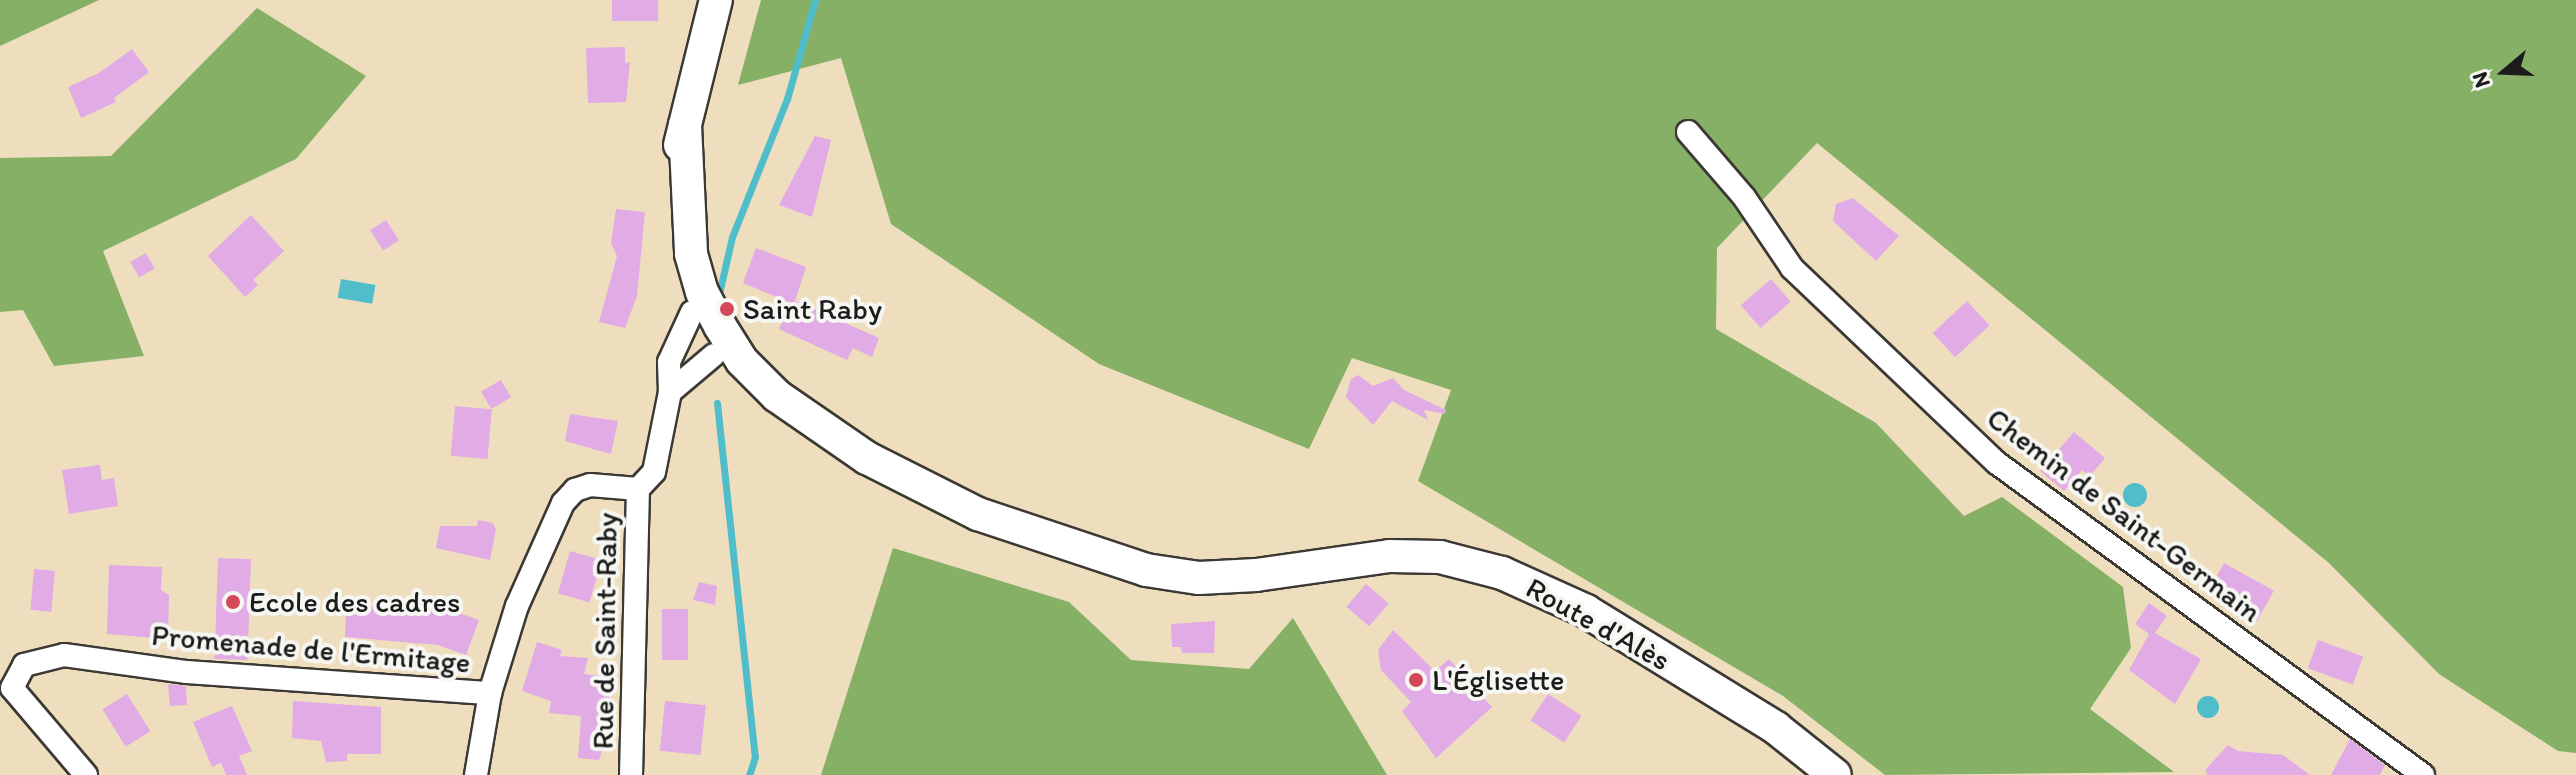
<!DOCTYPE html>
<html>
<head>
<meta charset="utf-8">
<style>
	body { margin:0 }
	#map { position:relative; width:2576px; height:775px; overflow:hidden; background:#efdebe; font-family:Itim,sans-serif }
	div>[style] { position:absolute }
	.forest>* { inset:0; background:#86b066 }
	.water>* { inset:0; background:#50bdca; transform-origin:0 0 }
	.round { border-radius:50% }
	.stream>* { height:7px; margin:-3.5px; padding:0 3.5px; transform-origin:3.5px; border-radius:3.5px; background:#50bdca }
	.building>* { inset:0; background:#e1abe5; transform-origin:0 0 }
	.roads { filter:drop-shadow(2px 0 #3c3934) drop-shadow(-2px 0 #3c3934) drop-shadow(0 2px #3c3934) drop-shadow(0 -2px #3c3934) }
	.street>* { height:22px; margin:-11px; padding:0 11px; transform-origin:11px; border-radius:11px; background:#fff }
	.secondary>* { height:32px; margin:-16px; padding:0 16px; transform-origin:16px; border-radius:16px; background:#fff }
	.dots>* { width:22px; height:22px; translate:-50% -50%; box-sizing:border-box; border:4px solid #f6f6f2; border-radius:50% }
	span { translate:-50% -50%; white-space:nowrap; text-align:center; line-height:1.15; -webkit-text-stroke:8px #f6f6f2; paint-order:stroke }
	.poi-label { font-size:30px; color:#1c1c1c }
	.left { translate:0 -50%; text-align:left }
	.street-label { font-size:30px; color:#1c1c1c }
	.north { position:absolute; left:2464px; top:32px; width:80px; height:80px; -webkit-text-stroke:6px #f6f6f2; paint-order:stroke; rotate:251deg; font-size:22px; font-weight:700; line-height:32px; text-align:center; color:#1c1c1c }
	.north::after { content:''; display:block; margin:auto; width:28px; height:36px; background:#1c1c1c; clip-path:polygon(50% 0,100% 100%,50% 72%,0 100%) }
</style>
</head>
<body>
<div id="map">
	<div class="forest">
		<div style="clip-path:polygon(0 0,99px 0,0 46px)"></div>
		<div style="clip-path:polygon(761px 0,2576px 0,2576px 753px,2558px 751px,2439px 674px,2329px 563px,1817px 143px,1717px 248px,1716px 329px,1876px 423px,1964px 516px,2002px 497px,2123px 587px,2131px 648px,2090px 709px,2174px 772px,1885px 775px,1783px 696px,1418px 481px,1451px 390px,1352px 358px,1309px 449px,1099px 364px,891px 224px,841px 58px,738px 85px)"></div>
		<div style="clip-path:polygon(257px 8px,366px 76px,296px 159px,103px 251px,144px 356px,54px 366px,23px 310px,0 312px,0 158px,111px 156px)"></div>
		<div style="clip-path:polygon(893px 548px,1069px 602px,1131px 660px,1249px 669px,1293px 618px,1387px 775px,821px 775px)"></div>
	</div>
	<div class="water">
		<div style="left:341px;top:279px;width:35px;height:19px;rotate:10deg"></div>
		<div class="round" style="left:2123px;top:483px;width:24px;height:24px"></div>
		<div class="round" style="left:2197px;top:696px;width:22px;height:22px"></div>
	</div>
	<div class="stream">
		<div style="left:719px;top:294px;width:58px;rotate:-77.2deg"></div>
		<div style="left:732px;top:237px;width:149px;rotate:-68.3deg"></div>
		<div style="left:787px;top:99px;width:103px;rotate:-74.2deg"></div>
		<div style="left:717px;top:403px;width:356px;rotate:83.9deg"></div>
		<div style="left:755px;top:757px;width:19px;rotate:108deg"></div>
	</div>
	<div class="building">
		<div style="left:612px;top:0;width:46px;height:21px"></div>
		<div style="clip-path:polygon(625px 47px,625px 63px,630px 62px,626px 102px,588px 103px,586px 48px)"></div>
		<div style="clip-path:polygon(132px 49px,149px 72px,114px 98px,116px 102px,81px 118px,68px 87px,99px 73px)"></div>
		<div style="clip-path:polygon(815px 136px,831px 140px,812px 217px,779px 205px)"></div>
		<div style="clip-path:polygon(1853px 198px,1899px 236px,1876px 261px,1833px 221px,1836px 204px)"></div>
		<div style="clip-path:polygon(616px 209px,645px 212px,637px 296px,625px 328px,599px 322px,617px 256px,611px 243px)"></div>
		<div style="clip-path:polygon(251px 215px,284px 251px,253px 280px,258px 285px,245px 297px,208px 256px)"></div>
		<div style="left:386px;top:220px;width:24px;height:19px;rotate:57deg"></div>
		<div style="clip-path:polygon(756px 248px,806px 267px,795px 301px,879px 338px,872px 357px,853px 348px,847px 360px,779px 329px,791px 303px,743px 283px)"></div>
		<div style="left:146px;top:253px;width:18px;height:18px;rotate:61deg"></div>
		<div style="left:1771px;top:279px;width:30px;height:40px;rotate:49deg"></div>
		<div style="left:1967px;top:301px;width:33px;height:47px;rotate:47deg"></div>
		<div style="clip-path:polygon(1358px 375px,1373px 386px,1393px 378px,1404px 390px,1446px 410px,1445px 414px,1424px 410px,1428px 420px,1392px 401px,1373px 425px,1346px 397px,1351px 379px)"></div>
		<div style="left:501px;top:380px;width:20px;height:23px;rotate:60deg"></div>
		<div style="left:455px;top:406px;width:37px;height:50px;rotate:5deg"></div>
		<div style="clip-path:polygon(570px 414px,618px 421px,611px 454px,565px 441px)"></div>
		<div style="clip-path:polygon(2074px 432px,2105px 458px,2090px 476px,2082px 470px,2064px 491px,2040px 471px)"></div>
		<div style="clip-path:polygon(100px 465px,102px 480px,114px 478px,118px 506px,69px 514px,62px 470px)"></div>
		<div style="clip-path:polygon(478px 520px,493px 523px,496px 530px,490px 560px,436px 548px,440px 526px,477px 526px)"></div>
		<div style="left:570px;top:551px;width:33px;height:44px;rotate:16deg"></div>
		<div style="left:218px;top:558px;width:33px;height:101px;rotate:2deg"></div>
		<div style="left:2224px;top:563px;width:57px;height:35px;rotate:29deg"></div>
		<div style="clip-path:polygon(109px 565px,162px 567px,161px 590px,169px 595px,168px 639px,107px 634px)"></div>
		<div style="left:34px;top:569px;width:21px;height:41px;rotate:5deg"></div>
		<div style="clip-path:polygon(699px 582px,717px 586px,715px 605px,693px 600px)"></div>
		<div style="left:1366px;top:584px;width:30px;height:30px;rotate:41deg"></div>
		<div style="clip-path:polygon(2149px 603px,2167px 616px,2155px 633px,2201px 659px,2175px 704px,2129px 670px,2149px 634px,2135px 624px)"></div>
		<div style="clip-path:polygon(346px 605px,445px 608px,479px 620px,466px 655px,438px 645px,345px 637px)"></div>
		<div style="left:662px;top:609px;width:26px;height:51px"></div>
		<div style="clip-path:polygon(1215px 621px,1214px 653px,1182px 653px,1181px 647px,1172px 647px,1171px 624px)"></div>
		<div style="clip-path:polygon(1393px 630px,1435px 671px,1449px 659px,1492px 707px,1436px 758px,1402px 711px,1411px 702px,1381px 670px,1378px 650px)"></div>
		<div style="left:2318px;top:640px;width:48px;height:30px;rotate:20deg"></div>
		<div style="clip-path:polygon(537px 642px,562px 650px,560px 656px,588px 658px,584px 674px,608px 677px,609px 700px,616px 700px,612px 739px,606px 739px,599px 760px,578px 758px,581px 716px,549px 713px,551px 701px,522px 691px)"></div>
		<div style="clip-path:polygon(168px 684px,186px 686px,187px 705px,170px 706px)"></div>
		<div style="left:127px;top:694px;width:44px;height:29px;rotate:58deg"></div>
		<div style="left:1548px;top:694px;width:40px;height:32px;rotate:33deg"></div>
		<div style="clip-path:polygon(293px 701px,381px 707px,381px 754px,347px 754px,347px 761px,326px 762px,321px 741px,292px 738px)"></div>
		<div style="left:665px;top:701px;width:41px;height:50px;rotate:6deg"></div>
		<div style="clip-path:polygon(232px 706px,252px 751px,239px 756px,247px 775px,226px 775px,221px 763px,212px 767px,193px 722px)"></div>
		<div style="clip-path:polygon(2350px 739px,2385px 765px,2380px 775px,2331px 775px)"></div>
		<div style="clip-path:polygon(2228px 745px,2238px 751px,2283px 755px,2310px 775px,2207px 775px,2206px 769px)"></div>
	</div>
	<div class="roads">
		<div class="street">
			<div style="left:1688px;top:132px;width:86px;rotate:49.3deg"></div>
			<div style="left:1744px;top:197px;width:86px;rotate:55.9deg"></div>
			<div style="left:1792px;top:268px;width:283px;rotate:43.6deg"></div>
			<div style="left:1997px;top:463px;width:528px;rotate:36.22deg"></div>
			<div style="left:670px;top:392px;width:57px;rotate:-40.1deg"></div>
			<div style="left:86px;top:775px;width:114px;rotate:-130.4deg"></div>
			<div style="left:12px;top:688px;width:26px;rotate:-62deg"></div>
			<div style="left:24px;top:665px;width:41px;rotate:-14deg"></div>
			<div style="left:64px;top:655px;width:124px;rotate:7.9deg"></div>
			<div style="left:187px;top:672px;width:304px;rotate:4deg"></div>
			<div style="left:490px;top:693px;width:91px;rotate:-72.8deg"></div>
			<div style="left:517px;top:606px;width:113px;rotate:-65.9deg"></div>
			<div style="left:563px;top:503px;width:18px;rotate:-47deg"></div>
			<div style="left:575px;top:490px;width:16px;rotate:-18deg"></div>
			<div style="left:590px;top:485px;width:48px;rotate:4.8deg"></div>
			<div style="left:638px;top:489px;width:23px;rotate:-47deg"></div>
			<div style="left:654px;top:472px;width:82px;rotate:-78.7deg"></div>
			<div style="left:670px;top:392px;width:30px;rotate:-92deg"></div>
			<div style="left:669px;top:362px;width:55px;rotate:-65.3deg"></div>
			<div style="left:476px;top:775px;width:83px;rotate:-80.3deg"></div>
			<div style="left:631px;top:775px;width:286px;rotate:-88.6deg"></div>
		</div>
		<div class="secondary">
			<div style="left:685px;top:125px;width:129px;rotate:87.3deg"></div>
			<div style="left:691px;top:254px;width:40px;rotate:74deg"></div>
			<div style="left:702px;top:292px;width:38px;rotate:62deg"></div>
			<div style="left:720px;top:326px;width:41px;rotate:57.8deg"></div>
			<div style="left:742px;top:361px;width:49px;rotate:45deg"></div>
			<div style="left:777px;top:396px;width:109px;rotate:34.6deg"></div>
			<div style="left:867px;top:458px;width:124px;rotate:26.8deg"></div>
			<div style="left:978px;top:514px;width:177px;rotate:18.4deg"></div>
			<div style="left:1146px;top:570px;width:54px;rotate:8.6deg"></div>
			<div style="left:1199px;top:578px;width:57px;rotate:-3deg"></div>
			<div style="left:1256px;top:575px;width:135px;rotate:-8.1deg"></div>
			<div style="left:1390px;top:556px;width:50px;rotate:1.1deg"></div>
			<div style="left:1440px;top:557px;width:64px;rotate:14.5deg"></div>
			<div style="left:1502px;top:573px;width:92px;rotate:24.3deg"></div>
			<div style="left:1586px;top:611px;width:223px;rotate:31.6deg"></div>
			<div style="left:1776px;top:728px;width:75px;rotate:38.5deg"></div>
			<div style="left:680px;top:145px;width:149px;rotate:-76.1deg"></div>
		</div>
	</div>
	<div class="dots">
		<div style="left:727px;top:309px;background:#d1495b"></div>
		<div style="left:233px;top:602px;background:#d1495b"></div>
		<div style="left:1416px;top:680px;background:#d1495b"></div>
	</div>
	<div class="poi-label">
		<span class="left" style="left:743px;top:309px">Saint Raby</span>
		<span class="left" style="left:249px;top:602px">Ecole des cadres</span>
		<span class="left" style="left:1432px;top:680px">L'Églisette</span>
	</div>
	<div class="street-label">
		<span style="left:2124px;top:515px;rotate:37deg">Chemin de Saint-Germain</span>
		<span style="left:1598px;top:624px;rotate:29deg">Route d'Alès</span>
		<span style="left:605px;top:631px;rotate:-89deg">Rue de Saint-Raby</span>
		<span style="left:311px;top:649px;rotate:5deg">Promenade de l'Ermitage</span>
	</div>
	<div class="north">N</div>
</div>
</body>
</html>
